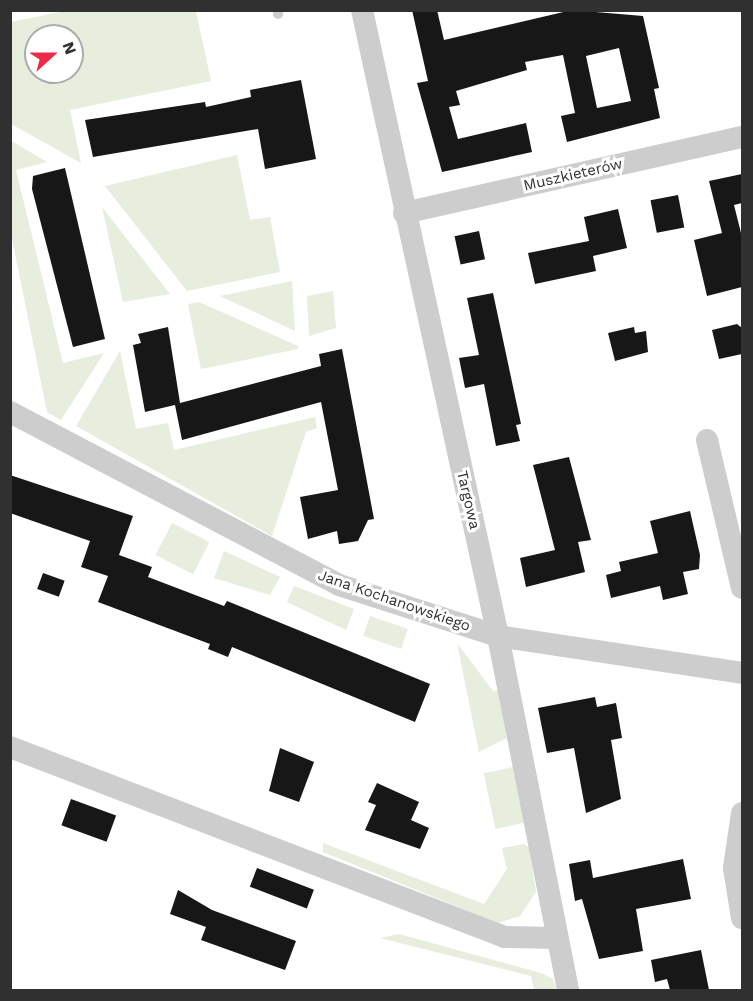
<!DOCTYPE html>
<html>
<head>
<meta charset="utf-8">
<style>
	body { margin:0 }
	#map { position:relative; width:753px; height:1001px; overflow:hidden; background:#fff; font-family:"Work Sans",sans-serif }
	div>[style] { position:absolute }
	.green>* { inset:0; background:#e7eedd; transform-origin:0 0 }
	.building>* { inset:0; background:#171717; transform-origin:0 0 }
	.lane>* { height:10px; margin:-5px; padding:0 5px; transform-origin:5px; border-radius:5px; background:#cdcdcd }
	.street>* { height:22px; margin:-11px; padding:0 11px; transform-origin:11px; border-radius:11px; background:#cdcdcd }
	span { translate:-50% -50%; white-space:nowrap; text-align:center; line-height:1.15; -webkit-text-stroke:6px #fff; paint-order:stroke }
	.street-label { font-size:15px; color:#303030 }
	.frame { position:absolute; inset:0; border:12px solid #303030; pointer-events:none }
	.north { position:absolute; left:24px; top:24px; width:60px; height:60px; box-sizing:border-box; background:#fff; border:2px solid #acacac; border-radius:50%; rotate:69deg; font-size:16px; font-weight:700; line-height:24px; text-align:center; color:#303030 }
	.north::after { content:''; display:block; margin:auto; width:21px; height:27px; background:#ef2a48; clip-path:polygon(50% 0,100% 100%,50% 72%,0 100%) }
</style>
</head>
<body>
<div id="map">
	<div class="green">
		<div style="clip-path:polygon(evenodd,69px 10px,196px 11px,211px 81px,70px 110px,81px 163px,11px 124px,11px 22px,69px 10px,36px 36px,72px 36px,72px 72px,36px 72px,36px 36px)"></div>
		<div style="clip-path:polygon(10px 140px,47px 162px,16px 170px,63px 363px,104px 353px,61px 420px,47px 412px,11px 234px)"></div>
		<div style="clip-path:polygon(237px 155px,250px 220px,270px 217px,280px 272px,187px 291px,105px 186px)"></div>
		<div style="clip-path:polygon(102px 207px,170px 294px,123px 302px)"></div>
		<div style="clip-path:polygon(292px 281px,295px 331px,220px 296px)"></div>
		<div style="clip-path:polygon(333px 291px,336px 328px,309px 336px,307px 296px)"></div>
		<div style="clip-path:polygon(199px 302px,298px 346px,298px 349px,201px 369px,188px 304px)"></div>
		<div style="clip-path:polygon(120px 351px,136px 429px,168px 423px,174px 450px,315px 417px,317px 428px,306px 432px,272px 536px,76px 426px)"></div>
		<div style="left:172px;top:523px;width:42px;height:36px;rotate:27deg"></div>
		<div style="clip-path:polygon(224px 551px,280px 577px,270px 595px,214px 578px)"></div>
		<div style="clip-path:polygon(294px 586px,354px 609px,346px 630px,287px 602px)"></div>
		<div style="left:370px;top:616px;width:40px;height:21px;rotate:19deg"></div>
		<div style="clip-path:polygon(457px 643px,493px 691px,499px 690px,507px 738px,479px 752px)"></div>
		<div style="left:513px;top:767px;width:57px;height:30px;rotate:78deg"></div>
		<div style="clip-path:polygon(323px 843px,484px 904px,507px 869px,502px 848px,524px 844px,529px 847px,536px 892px,520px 916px,498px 923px,323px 852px)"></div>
		<div style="clip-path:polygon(399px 934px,541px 973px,553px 979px,557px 990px,534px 990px,531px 976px,380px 938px)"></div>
	</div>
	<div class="building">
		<div style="clip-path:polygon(evenodd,412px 10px,437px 10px,444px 40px,572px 10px,643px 16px,659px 88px,654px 89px,660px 118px,567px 142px,561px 116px,575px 113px,563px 55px,525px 62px,527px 70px,456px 91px,460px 105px,449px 107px,458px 139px,526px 123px,532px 152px,442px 172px,417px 83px,428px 81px,412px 10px,619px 48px,631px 101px,597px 108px,586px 56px,619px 48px)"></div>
		<div style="clip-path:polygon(301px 80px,316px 159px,265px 169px,258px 129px,93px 157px,85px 120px,205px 102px,206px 107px,251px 97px,250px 90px)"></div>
		<div style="clip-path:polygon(65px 168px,105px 339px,73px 347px,32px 189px,33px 176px)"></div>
		<div style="clip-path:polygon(742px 174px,742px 203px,734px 205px,742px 237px,742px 287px,707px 296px,694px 240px,722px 233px,709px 181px)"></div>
		<div style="left:678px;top:195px;width:33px;height:28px;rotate:79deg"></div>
		<div style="clip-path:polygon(618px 209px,627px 248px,593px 256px,596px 271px,535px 284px,528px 253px,589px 241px,584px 217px)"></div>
		<div style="left:479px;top:231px;width:29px;height:25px;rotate:78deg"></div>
		<div style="clip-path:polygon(493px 293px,521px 424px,516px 425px,520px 441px,496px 446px,484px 384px,465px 388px,459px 358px,479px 355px,467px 298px)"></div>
		<div style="clip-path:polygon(737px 324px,742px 328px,742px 354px,719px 359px,712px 330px)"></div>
		<div style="clip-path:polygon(168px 327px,180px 403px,321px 366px,319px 354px,342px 349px,374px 519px,368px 520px,358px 541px,339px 544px,337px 531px,308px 539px,300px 497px,338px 490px,321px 402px,182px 440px,175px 405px,145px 412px,133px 345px,141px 343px,138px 334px)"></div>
		<div style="clip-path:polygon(634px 327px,635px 333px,646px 331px,648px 352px,615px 361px,608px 333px)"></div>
		<div style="clip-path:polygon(569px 457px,591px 540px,578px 542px,585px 572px,526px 587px,520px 558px,555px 550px,533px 465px)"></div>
		<div style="clip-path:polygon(10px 475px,133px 516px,119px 555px,152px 567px,148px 577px,224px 606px,227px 601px,430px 684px,415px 722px,232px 647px,228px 657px,208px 649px,210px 644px,98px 602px,108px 576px,81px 567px,90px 541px,10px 513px)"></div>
		<div style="clip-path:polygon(690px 511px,700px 555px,699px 569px,683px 572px,688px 594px,663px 600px,660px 586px,611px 598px,606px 575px,621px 571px,619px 562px,658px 553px,650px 521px)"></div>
		<div style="left:43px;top:573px;width:23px;height:17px;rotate:20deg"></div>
		<div style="clip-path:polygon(595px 697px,597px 707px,616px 703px,622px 738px,611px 740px,621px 799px,586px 813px,574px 748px,547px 753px,538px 708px)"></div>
		<div style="clip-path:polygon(280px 748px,314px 762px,299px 802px,269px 791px)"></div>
		<div style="clip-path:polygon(377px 783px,419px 802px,411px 820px,429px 828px,420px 849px,365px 830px,376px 805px,368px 802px)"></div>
		<div style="left:71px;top:799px;width:48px;height:28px;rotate:20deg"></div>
		<div style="clip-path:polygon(683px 859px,691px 899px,636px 909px,643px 951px,599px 959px,582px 899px,575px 901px,569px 864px,590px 860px,593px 878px)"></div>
		<div style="left:257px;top:868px;width:61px;height:20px;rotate:21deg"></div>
		<div style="clip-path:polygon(178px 890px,212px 910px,296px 941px,285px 970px,201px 940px,206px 927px,170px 914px)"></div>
		<div style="clip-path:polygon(701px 950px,709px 990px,670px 990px,667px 979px,655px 982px,651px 960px)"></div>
	</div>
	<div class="lane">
		<div style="left:278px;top:10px;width:4px;rotate:90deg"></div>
	</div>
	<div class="street">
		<div style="left:362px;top:10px;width:641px;rotate:77.74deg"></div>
		<div style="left:498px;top:636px;width:361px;rotate:78.8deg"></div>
		<div style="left:404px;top:213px;width:346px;rotate:-12.7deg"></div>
		<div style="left:10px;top:412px;width:372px;rotate:27.7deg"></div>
		<div style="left:339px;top:585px;width:167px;rotate:17.8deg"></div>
		<div style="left:498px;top:636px;width:247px;rotate:8.6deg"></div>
		<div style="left:707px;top:440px;width:152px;rotate:76.7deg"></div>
		<div style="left:10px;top:747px;width:530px;rotate:21deg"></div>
		<div style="left:505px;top:937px;width:52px;rotate:1.1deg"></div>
		<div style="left:742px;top:813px;width:56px;rotate:98.3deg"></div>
		<div style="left:734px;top:868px;width:51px;rotate:80.9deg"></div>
	</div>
	<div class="street-label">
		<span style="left:573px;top:175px;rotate:-13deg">Muszkieterów</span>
		<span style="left:468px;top:500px;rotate:77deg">Targowa</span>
		<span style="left:394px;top:601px;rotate:19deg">Jana Kochanowskiego</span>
	</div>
	<div class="frame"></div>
	<div class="north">N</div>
</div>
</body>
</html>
